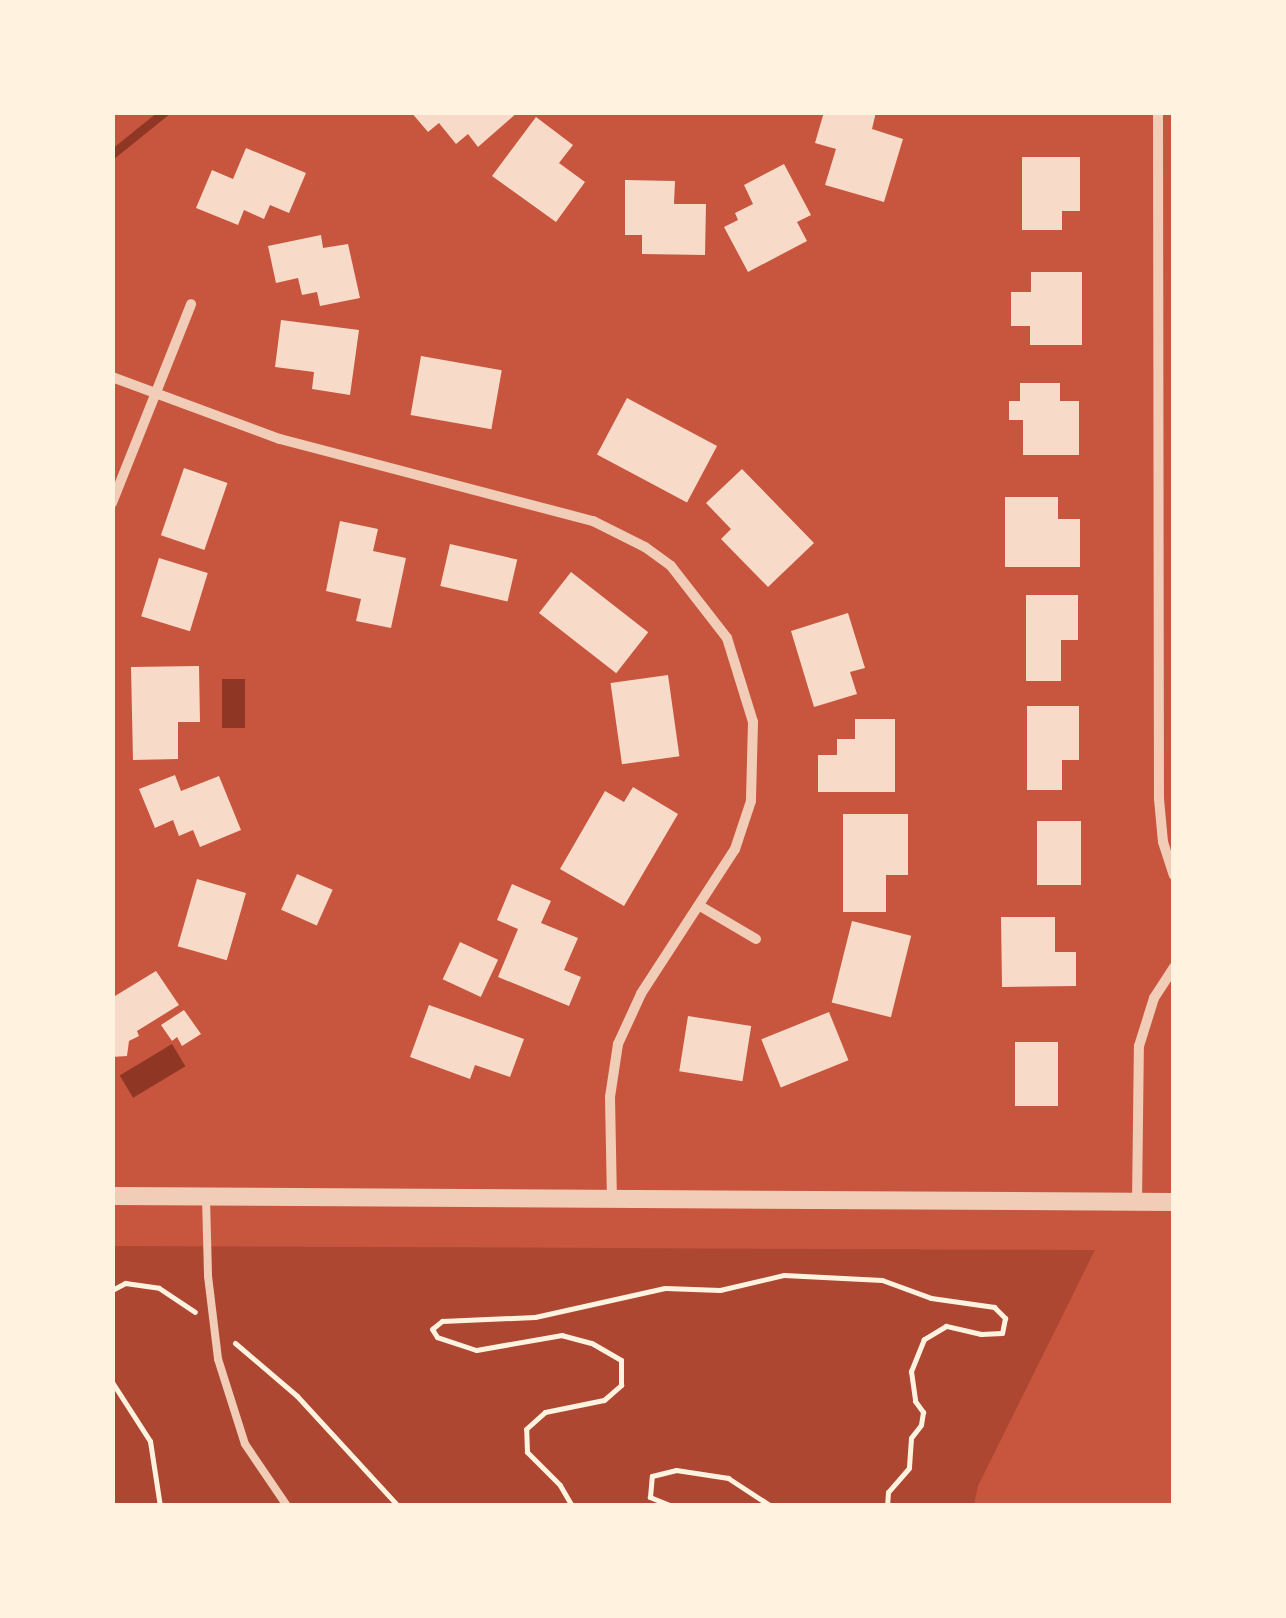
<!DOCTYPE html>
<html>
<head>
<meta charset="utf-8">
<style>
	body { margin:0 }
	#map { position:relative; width:1286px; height:1618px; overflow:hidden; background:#c8553d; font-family:Signika,sans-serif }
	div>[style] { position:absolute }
	.green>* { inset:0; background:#ae4732 }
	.water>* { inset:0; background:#8f3625; transform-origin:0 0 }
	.stream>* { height:9px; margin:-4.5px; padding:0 4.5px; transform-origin:4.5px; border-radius:4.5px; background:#8f3625 }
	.building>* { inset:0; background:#f7dbc8; transform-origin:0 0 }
	.path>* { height:5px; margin:-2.5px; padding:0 2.5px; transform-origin:2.5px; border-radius:2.5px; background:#fff3e0 }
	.service>* { height:8px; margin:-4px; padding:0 4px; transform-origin:4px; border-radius:4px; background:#f1ccb7 }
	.minor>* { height:10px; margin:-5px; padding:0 5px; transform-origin:5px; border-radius:5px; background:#f1ccb7 }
	.tertiary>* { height:18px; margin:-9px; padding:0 9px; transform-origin:9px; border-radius:9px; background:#f1ccb7 }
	span { translate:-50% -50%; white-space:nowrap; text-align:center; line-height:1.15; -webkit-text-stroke:10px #fff3e0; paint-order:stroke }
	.frame { position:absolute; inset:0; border:115px solid #fff3e0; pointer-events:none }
</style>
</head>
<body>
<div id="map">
	<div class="green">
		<div style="clip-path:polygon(113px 1246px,1095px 1250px,978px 1486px,974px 1505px,113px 1506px)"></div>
	</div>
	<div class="water">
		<div style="left:222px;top:679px;width:23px;height:49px"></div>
		<div style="left:172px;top:1044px;width:26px;height:61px;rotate:59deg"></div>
	</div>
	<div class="stream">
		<div style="left:112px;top:154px;width:67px;rotate:-38.9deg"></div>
	</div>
	<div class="building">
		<div style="clip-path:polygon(411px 112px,518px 112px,478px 147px,468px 134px,456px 144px,439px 123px,428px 132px)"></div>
		<div style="clip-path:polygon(824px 112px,876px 112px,872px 129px,903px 139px,884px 202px,825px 185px,836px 149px,815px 143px)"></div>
		<div style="clip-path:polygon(536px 117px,573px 145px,559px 163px,585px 182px,556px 222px,492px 176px)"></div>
		<div style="clip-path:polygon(246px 148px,306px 173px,289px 213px,270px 205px,264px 219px,244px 210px,238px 225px,196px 208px,212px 170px,233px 179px)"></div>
		<div style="clip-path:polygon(1022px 157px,1080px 157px,1080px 211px,1062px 211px,1062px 230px,1022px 230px)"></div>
		<div style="clip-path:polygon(784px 164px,811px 215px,797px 222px,807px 241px,748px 272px,724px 227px,738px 220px,735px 213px,753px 204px,744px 185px)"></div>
		<div style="clip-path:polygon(625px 180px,675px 181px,674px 204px,706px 204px,705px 255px,642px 254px,642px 235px,625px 235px)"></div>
		<div style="clip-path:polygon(321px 235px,323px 248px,348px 244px,360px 298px,320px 306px,317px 292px,302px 295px,298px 278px,276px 283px,268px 246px)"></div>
		<div style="clip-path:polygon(1031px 272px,1082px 272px,1082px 345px,1030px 345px,1030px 326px,1011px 326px,1011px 292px,1031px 292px)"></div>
		<div style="clip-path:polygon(281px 320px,359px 330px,350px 395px,312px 389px,314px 372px,275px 367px)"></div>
		<div style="left:421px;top:356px;width:82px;height:60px;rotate:10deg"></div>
		<div style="clip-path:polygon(1020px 383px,1060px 383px,1060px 401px,1079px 401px,1079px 455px,1023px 455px,1023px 420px,1009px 420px,1009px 401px,1020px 401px)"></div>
		<div style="left:627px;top:398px;width:102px;height:64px;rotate:28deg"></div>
		<div style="left:184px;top:468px;width:46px;height:71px;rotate:19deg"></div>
		<div style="clip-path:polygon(742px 469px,814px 543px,768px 587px,721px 539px,731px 529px,706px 503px)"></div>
		<div style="clip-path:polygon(1005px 497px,1058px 497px,1058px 519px,1080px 519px,1080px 567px,1005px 567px)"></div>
		<div style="clip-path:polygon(340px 521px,378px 529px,373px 551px,406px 558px,391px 628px,356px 621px,361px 599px,326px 591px)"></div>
		<div style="left:450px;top:544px;width:69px;height:43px;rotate:13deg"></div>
		<div style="left:159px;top:558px;width:51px;height:61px;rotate:17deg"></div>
		<div style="left:571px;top:572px;width:98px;height:52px;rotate:38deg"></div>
		<div style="clip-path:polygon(1026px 595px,1078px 595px,1078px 640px,1061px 640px,1061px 681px,1026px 681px)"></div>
		<div style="clip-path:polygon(848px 613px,865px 668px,850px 672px,857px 694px,814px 707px,791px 631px)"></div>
		<div style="clip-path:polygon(199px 666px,200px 722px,178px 722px,178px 759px,133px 760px,131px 667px)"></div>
		<div style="left:668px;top:675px;width:82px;height:58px;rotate:82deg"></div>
		<div style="clip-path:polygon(1027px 706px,1079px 706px,1079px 760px,1062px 760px,1062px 790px,1027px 790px)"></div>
		<div style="clip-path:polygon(855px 719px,895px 719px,895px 792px,818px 792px,818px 755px,837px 755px,837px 739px,855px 739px)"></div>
		<div style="clip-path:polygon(175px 775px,181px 791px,219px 776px,241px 830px,200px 847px,193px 830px,179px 836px,173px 820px,155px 828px,139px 789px)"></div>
		<div style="clip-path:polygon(633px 787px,678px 814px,624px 906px,560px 869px,605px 791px,624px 802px)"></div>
		<div style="clip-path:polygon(843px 814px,908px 814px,908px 875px,886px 875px,886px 912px,843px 912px)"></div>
		<div style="left:1037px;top:821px;width:44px;height:64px"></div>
		<div style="left:297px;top:874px;width:39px;height:39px;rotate:24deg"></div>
		<div style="left:197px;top:879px;width:51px;height:70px;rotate:16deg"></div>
		<div style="clip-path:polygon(512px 884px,551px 901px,541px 923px,578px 938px,564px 970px,581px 977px,569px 1006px,498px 977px,518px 929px,497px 920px)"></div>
		<div style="clip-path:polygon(1001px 917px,1055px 917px,1055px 952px,1076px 952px,1076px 986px,1002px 987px)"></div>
		<div style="left:852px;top:921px;width:61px;height:84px;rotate:14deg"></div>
		<div style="left:460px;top:942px;width:42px;height:41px;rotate:25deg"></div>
		<div style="clip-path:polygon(156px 971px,179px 1005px,137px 1031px,139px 1036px,129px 1041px,127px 1056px,112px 1057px,115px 996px)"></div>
		<div style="clip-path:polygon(429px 1005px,524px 1039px,510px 1077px,475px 1065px,470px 1079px,410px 1057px)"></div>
		<div style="clip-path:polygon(184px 1010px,201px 1034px,182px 1046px,177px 1037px,172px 1041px,161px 1025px)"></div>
		<div style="left:829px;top:1012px;width:52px;height:73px;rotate:68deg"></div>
		<div style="left:688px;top:1016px;width:64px;height:56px;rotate:9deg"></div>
		<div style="left:1015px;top:1042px;width:43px;height:64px"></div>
	</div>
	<div class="path">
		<div style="left:112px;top:1290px;width:15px;rotate:-28deg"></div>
		<div style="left:125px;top:1283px;width:34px;rotate:8deg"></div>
		<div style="left:159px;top:1288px;width:43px;rotate:33.7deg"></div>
		<div style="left:235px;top:1343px;width:82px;rotate:40.5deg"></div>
		<div style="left:297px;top:1396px;width:149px;rotate:47.4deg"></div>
		<div style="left:112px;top:1382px;width:70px;rotate:57.2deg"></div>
		<div style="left:150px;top:1441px;width:66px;rotate:81.3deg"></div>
		<div style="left:572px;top:1506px;width:24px;rotate:-120deg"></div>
		<div style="left:560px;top:1485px;width:47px;rotate:-135deg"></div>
		<div style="left:527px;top:1452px;width:23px;rotate:-92deg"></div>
		<div style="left:526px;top:1429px;width:25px;rotate:-42deg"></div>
		<div style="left:545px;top:1412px;width:60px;rotate:-11.5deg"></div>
		<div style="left:604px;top:1400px;width:23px;rotate:-41deg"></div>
		<div style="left:621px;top:1385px;width:25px;rotate:-90deg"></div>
		<div style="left:621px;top:1360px;width:34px;rotate:-150deg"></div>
		<div style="left:591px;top:1343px;width:30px;rotate:-165deg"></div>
		<div style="left:562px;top:1335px;width:87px;rotate:170.1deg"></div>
		<div style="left:476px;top:1350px;width:41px;rotate:-161.6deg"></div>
		<div style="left:437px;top:1337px;width:9px;rotate:-122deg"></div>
		<div style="left:432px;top:1329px;width:13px;rotate:-39deg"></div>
		<div style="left:442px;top:1321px;width:93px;rotate:-2.5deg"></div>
		<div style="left:535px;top:1317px;width:133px;rotate:-12.6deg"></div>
		<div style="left:665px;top:1288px;width:55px;rotate:2.1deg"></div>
		<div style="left:720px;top:1290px;width:66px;rotate:-13.2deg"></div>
		<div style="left:784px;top:1275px;width:98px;rotate:2.9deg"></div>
		<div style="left:882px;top:1280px;width:52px;rotate:20.2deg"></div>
		<div style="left:931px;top:1298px;width:64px;rotate:8.1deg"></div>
		<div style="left:994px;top:1307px;width:16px;rotate:45deg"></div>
		<div style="left:1005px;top:1318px;width:15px;rotate:101deg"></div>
		<div style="left:1002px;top:1333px;width:21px;rotate:177deg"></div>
		<div style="left:981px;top:1334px;width:36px;rotate:-167deg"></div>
		<div style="left:946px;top:1326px;width:26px;rotate:149deg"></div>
		<div style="left:924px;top:1339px;width:35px;rotate:112deg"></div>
		<div style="left:911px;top:1371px;width:30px;rotate:82deg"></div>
		<div style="left:915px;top:1401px;width:14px;rotate:54deg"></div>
		<div style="left:923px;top:1412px;width:13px;rotate:99deg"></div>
		<div style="left:921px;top:1425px;width:16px;rotate:128deg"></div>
		<div style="left:911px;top:1438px;width:30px;rotate:94deg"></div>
		<div style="left:909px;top:1468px;width:32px;rotate:131deg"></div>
		<div style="left:888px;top:1492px;width:14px;rotate:94deg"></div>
		<div style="left:672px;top:1506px;width:24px;rotate:-158deg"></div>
		<div style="left:650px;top:1497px;width:21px;rotate:-85deg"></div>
		<div style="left:652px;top:1476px;width:25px;rotate:-14deg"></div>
		<div style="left:676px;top:1470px;width:53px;rotate:8.7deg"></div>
		<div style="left:728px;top:1478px;width:51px;rotate:33.1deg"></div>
	</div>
	<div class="service">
		<div style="left:206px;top:1198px;width:78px;rotate:88.5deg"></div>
		<div style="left:208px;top:1276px;width:84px;rotate:83.1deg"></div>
		<div style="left:218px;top:1359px;width:89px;rotate:72.4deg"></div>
		<div style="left:245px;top:1444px;width:75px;rotate:55.9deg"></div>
	</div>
	<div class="minor">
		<div style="left:1158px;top:112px;width:687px;rotate:89.92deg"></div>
		<div style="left:1159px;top:799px;width:43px;rotate:84.7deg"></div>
		<div style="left:1163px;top:842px;width:35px;rotate:72deg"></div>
		<div style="left:112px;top:377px;width:179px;rotate:20.3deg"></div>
		<div style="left:280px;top:439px;width:324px;rotate:14.7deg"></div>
		<div style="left:593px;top:521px;width:58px;rotate:26.6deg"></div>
		<div style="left:645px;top:547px;width:32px;rotate:36deg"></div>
		<div style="left:671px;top:566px;width:91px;rotate:52.1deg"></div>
		<div style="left:727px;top:638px;width:88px;rotate:72.8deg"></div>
		<div style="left:753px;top:722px;width:79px;rotate:91.5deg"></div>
		<div style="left:751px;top:801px;width:51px;rotate:108.4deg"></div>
		<div style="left:735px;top:849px;width:173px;rotate:123deg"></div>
		<div style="left:641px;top:994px;width:55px;rotate:114.7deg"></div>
		<div style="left:618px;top:1044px;width:54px;rotate:98.6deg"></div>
		<div style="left:610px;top:1097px;width:102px;rotate:88.9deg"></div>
		<div style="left:112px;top:503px;width:214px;rotate:-68.3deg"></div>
		<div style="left:700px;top:906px;width:65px;rotate:30.5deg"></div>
		<div style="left:1137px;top:1202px;width:156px;rotate:-89.3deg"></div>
		<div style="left:1139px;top:1046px;width:50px;rotate:-72.6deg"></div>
		<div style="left:1154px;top:998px;width:37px;rotate:-57deg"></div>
	</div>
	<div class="tertiary">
		<div style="left:112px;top:1196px;width:1062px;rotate:0.32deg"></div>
	</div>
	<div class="frame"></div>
</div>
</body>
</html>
